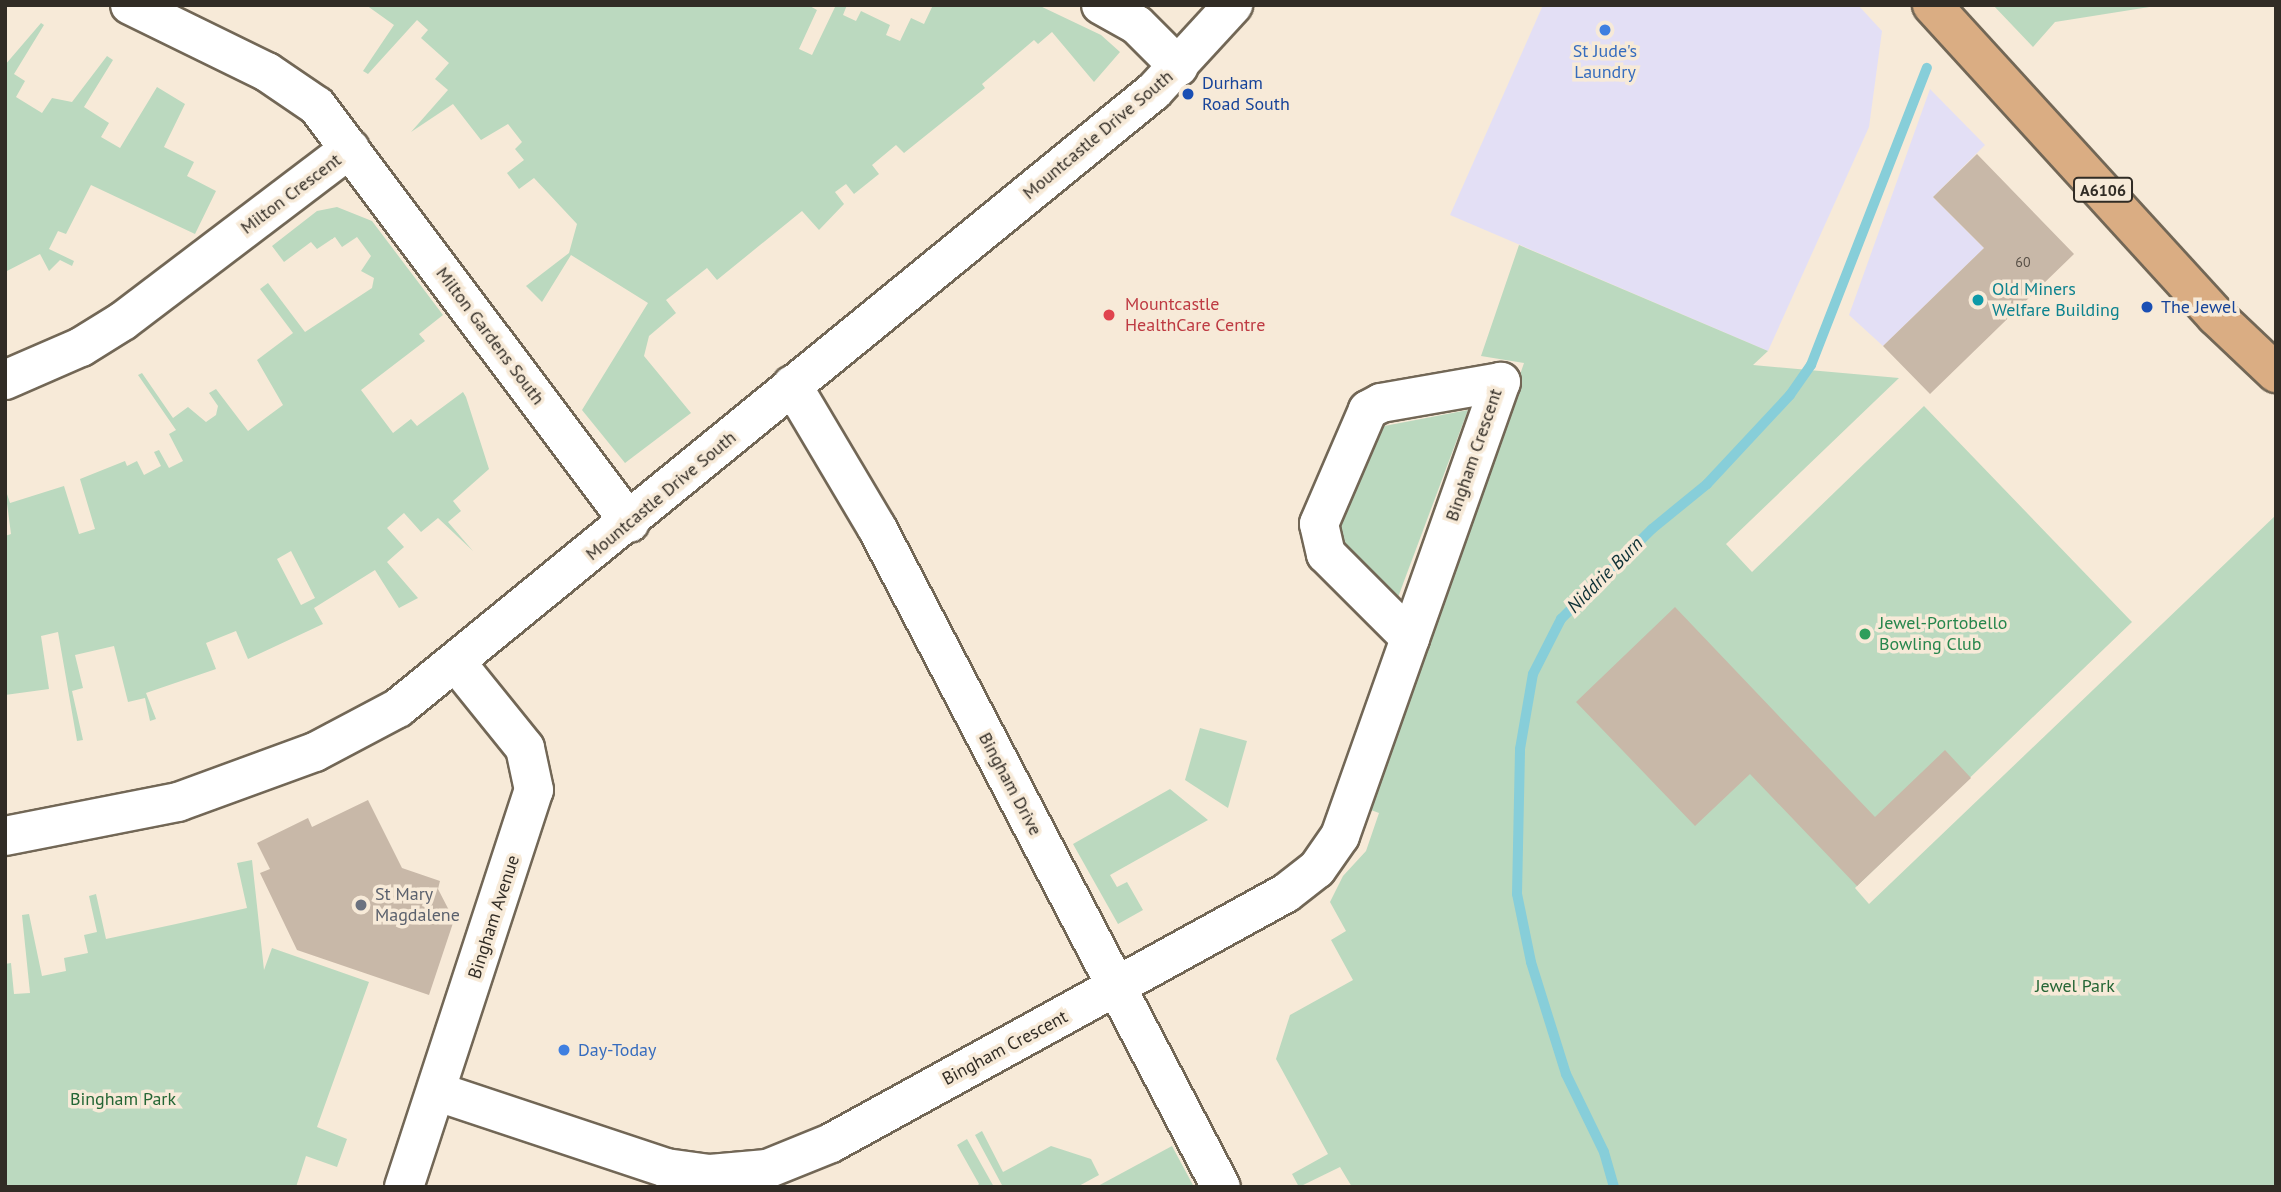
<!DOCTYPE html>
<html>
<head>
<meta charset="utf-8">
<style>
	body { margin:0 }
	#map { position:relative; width:2281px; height:1192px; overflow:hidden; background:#f7ead8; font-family:"PT Sans",sans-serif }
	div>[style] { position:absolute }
	.industrial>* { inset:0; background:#e3dff5 }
	.green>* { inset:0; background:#bbd9bf }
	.stream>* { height:10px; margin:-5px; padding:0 5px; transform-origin:5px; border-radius:5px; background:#87ced9 }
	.building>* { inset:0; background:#c8b8a8 }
	.roads { filter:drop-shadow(2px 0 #726756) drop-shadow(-2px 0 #726756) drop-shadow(0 2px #726756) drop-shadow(0 -2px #726756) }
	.minor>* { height:38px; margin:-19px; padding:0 19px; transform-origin:19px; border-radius:19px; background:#fff }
	.major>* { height:38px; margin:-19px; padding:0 19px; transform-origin:19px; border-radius:19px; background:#daad83 }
	.dots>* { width:19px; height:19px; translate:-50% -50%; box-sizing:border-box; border:4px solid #f7ead8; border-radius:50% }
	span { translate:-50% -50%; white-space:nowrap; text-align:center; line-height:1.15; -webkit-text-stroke:7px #f7ead8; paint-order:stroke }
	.number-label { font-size:14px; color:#574f46 }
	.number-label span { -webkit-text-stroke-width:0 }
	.shield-label span { padding:2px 5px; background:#f7ead8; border:2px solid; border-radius:5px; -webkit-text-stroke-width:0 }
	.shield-label { font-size:16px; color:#312c25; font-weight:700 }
	.shop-label { font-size:18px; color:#366cbe }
	.left { translate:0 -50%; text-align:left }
	.transit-label { font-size:18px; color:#164399 }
	.street-label { font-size:18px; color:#312c25 }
	.culture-label { font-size:18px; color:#0d838f }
	.health-label { font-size:18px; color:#be3a42 }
	.leisure-label { font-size:18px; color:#27864d }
	.worship-label { font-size:18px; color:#5b616d }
	.park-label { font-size:18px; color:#256635 }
	.water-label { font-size:19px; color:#0d3136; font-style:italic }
	.frame { position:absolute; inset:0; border:7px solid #312c25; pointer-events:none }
</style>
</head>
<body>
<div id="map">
	<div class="industrial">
		<div style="clip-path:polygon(1543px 5px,1858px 5px,1882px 31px,1869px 127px,1768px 351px,1450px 215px)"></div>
		<div style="clip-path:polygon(1930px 89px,1985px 145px,1933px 197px,1984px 248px,1883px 346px,1849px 315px)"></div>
	</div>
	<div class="green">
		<div style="clip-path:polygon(366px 5px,808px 5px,817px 10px,799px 49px,812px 55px,836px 5px,847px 5px,843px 15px,856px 21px,861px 11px,890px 25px,886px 35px,900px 41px,911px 18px,924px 24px,933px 5px,1038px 5px,1101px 35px,1120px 52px,1094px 82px,1052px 32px,1038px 44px,1034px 40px,982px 84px,985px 88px,904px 153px,896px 145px,872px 165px,879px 174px,854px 194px,846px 184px,835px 192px,844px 204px,819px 230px,802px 211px,717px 280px,707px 268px,666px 300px,676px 313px,649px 336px,644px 356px,691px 413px,625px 463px,582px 410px,648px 303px,571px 255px,542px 302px,526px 286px,569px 253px,577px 224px,534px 178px,519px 189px,507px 173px,524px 160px,515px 149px,522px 142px,508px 124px,481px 140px,453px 104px,411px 132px,448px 90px,435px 79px,449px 63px,421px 38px,428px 30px,417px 20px,368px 74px,363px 71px,394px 25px)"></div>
		<div style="clip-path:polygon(1993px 5px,2162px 5px,2055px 22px,2033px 47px)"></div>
		<div style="clip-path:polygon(41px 23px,44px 25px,14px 74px,25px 81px,16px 97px,42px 113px,52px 98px,72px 102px,107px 56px,113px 60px,84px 107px,109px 123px,101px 137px,120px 148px,157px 87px,185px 104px,164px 147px,194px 162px,187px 176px,216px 191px,195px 234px,91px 185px,66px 234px,58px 231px,49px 249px,74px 261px,72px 266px,60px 260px,49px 271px,40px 254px,5px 272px,5px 65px)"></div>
		<div style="clip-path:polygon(evenodd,337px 207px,372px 221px,443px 315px,419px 334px,425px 341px,361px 390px,393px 433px,411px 419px,417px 426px,463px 392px,466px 397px,489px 469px,453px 501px,461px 511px,448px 522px,473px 551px,438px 518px,421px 532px,404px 513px,387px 528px,404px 547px,387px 562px,418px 598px,399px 608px,375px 570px,314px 608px,323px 624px,248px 659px,236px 631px,206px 643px,216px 669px,146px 693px,156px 719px,150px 721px,145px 698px,128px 702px,114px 646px,75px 655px,83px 688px,72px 691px,83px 740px,77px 741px,58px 632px,41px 636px,49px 689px,5px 695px,5px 536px,11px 534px,5px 488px,10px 503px,64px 486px,79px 534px,95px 529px,80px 479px,125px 461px,127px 466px,137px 461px,144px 475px,161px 466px,154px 452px,159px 450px,169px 468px,183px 461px,169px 434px,176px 430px,138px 375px,142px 373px,173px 418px,188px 407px,206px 422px,216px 415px,218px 406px,209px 393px,216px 389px,248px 431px,283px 405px,257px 360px,293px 333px,260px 289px,268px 283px,305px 332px,372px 288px,374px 278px,361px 271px,371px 256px,357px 237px,342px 247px,335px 237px,317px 249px,311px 242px,284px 262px,272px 246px,317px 211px,337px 207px,291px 551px,315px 598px,301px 605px,277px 559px,291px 551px)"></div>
		<div style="clip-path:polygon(1519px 245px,1768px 351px,1753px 365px,1899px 378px,1726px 544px,1752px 572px,1924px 406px,2132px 622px,1855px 888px,1869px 904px,2276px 515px,2276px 1187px,1352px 1187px,1340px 1167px,1299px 1187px,1292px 1174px,1328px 1154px,1276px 1059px,1290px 1015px,1353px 980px,1331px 940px,1346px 931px,1330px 902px,1343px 876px,1366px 851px,1379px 813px,1371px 810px,1524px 363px,1481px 356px)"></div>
		<div style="clip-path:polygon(1468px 410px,1397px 600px,1336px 537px,1379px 427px)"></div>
		<div style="clip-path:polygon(1200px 728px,1247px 741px,1228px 808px,1185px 780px)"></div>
		<div style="clip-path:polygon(1170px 789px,1208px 820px,1110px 875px,1117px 887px,1127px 882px,1143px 910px,1118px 924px,1073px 844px)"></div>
		<div style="clip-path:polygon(252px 860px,264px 970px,272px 948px,369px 982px,317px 1127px,347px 1139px,337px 1167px,306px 1156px,296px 1187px,5px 1187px,5px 964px,11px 963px,14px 994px,30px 993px,22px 915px,29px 914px,42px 976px,66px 971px,64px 958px,88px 953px,84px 935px,97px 932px,89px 896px,96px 894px,106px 939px,176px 924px,247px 908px,237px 863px)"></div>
		<div style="clip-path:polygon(982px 1131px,1003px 1172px,1051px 1146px,1091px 1159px,1099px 1175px,1077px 1187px,1003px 1187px,975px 1135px)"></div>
		<div style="clip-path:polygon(967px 1139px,994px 1187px,976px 1187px,979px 1184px,957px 1145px)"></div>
		<div style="clip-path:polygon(1172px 1146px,1194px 1187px,1096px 1187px)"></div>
	</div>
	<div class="stream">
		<div style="left:1614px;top:1187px;width:36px;rotate:-106deg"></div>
		<div style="left:1604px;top:1152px;width:87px;rotate:-116deg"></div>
		<div style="left:1566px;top:1074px;width:117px;rotate:-107.4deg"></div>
		<div style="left:1531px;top:962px;width:69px;rotate:-101.6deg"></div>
		<div style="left:1517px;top:894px;width:145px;rotate:-88.8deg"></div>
		<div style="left:1520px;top:749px;width:76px;rotate:-80.2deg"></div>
		<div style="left:1533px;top:674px;width:62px;rotate:-63deg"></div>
		<div style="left:1561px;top:619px;width:128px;rotate:-44.7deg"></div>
		<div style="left:1652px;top:529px;width:71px;rotate:-39.3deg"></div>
		<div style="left:1707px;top:484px;width:122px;rotate:-47deg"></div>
		<div style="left:1790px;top:395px;width:37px;rotate:-55deg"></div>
		<div style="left:1811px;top:365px;width:319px;rotate:-68.7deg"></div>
	</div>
	<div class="building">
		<div style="clip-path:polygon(1977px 154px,2074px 254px,1930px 394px,1883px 346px,1984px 248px,1933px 197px)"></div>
		<div style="clip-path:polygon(1675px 607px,1875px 817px,1945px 750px,1971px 778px,1857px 886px,1750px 774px,1695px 826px,1576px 702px)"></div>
		<div style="clip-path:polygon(368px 800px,402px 868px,440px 881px,438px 889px,454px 920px,429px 995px,297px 950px,260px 873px,270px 869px,257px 843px,308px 818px,312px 827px)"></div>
	</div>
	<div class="roads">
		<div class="minor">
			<div style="left:130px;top:5px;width:153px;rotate:26.1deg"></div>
			<div style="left:267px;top:72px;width:60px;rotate:34.2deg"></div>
			<div style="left:317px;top:106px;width:521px;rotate:53.11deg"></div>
			<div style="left:1101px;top:5px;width:41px;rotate:29.1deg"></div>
			<div style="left:1137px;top:25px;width:59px;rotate:45deg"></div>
			<div style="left:5px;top:380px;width:83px;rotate:-23.5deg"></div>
			<div style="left:81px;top:347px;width:49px;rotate:-31.8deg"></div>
			<div style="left:123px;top:321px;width:285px;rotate:-37.2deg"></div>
			<div style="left:792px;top:385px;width:166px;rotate:59.3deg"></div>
			<div style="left:877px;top:528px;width:743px;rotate:62.44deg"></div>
			<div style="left:5px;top:836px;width:176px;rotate:-11.1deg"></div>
			<div style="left:178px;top:802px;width:146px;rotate:-20.1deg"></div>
			<div style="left:315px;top:752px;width:94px;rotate:-27.9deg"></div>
			<div style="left:398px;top:708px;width:976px;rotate:-39.22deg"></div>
			<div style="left:1154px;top:91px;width:117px;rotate:-47.4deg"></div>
			<div style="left:438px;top:1092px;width:240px;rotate:18.4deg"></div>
			<div style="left:666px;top:1168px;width:44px;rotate:7.8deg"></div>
			<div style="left:710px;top:1174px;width:57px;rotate:-5deg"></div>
			<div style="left:767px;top:1169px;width:69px;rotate:-22.1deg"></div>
			<div style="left:831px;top:1143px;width:519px;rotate:-28.79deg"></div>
			<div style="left:1286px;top:893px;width:39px;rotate:-38deg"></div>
			<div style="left:1317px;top:869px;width:40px;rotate:-55.1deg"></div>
			<div style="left:1340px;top:836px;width:482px;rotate:-70.5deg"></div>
			<div style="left:1501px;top:382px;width:122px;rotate:170.1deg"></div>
			<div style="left:1381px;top:403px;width:15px;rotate:152deg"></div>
			<div style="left:1368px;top:410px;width:124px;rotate:113.3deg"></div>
			<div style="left:1319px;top:524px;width:31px;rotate:77deg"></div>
			<div style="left:1326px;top:554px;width:119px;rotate:45deg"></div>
			<div style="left:404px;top:1187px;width:418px;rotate:-71.9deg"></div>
			<div style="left:534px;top:790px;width:43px;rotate:-102.1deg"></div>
			<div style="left:525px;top:748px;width:107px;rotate:-128.9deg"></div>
		</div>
		<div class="major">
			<div style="left:1932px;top:5px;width:421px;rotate:47.6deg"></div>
			<div style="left:2216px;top:316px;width:83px;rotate:43.5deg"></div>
		</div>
	</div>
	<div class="dots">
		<div style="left:1605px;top:30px;background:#3f7fe0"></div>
		<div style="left:1188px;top:94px;background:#1a4fb4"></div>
		<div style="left:1978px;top:300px;background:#0f9aa8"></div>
		<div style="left:2147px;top:307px;background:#1a4fb4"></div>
		<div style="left:1109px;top:315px;background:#e0444e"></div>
		<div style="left:1865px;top:634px;background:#2e9e5b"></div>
		<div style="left:361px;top:905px;background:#6b7280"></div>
		<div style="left:564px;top:1050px;background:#3f7fe0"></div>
	</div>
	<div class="number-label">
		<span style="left:2023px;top:262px">60</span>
	</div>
	<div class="shield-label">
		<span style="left:2103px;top:190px">A6106</span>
	</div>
	<div class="shop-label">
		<span style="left:1605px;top:62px">St Jude's<br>Laundry</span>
		<span class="left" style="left:578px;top:1050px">Day-Today</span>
	</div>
	<div class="transit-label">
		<span class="left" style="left:1202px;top:94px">Durham<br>Road South</span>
		<span class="left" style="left:2161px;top:307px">The Jewel</span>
	</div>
	<div class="street-label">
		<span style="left:1098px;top:135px;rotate:-40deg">Mountcastle Drive South</span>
		<span style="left:291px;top:194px;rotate:-37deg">Milton Crescent</span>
		<span style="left:490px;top:336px;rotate:53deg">Milton Gardens South</span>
		<span style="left:1474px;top:455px;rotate:-71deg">Bingham Crescent</span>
		<span style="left:661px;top:496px;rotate:-40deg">Mountcastle Drive South</span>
		<span style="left:1010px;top:784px;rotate:62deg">Bingham Drive</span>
		<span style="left:494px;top:917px;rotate:-72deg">Bingham Avenue</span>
		<span style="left:1005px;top:1048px;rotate:-28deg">Bingham Crescent</span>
	</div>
	<div class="culture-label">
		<span class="left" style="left:1992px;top:300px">Old Miners<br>Welfare Building</span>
	</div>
	<div class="health-label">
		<span class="left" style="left:1125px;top:315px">Mountcastle<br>HealthCare Centre</span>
	</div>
	<div class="leisure-label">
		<span class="left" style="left:1879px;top:634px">Jewel-Portobello<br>Bowling Club</span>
	</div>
	<div class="worship-label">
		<span class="left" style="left:375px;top:905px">St Mary<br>Magdalene</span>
	</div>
	<div class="park-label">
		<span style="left:2075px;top:986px">Jewel Park</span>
		<span style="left:123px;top:1099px">Bingham Park</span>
	</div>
	<div class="water-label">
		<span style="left:1605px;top:575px;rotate:-45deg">Niddrie Burn</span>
	</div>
	<div class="frame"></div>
</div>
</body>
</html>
